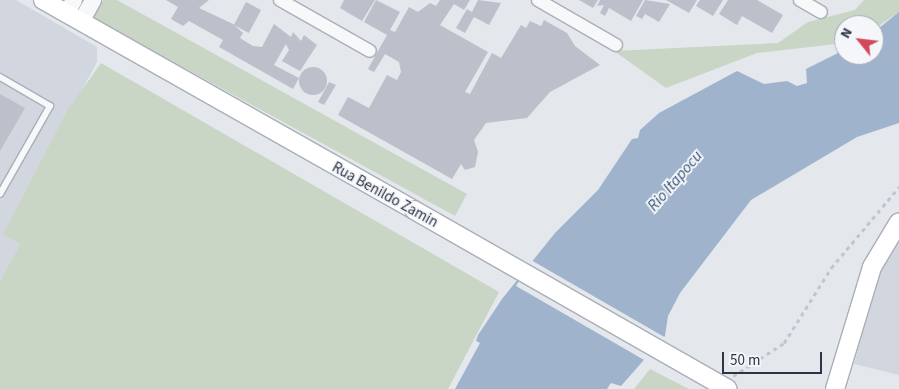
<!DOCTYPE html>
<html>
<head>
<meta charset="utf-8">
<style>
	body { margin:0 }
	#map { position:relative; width:899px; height:389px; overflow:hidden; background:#e4e7ec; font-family:"Source Sans 3",sans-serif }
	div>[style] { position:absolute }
	.built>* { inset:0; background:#d2d6de }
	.green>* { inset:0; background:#c9d6c5 }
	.water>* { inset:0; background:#9fb4cc }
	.pier>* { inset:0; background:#e4e7ec; transform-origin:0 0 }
	.building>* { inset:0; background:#bbc0ca; transform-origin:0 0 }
	.round { border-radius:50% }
	.path>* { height:2.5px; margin-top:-1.25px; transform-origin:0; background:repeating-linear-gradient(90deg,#c2c5cb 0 4px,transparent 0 8px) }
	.roads { filter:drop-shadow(1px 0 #a9aeb7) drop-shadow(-1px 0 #a9aeb7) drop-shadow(0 1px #a9aeb7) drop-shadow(0 -1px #a9aeb7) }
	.service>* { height:6px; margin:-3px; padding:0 3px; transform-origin:3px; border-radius:3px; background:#f7f8fa }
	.minor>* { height:12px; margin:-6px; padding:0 6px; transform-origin:6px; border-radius:6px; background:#f7f8fa }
	.tertiary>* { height:16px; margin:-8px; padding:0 8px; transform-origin:8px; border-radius:8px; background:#f7f8fa }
	.secondary>* { height:18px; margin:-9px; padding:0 9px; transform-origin:9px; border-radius:9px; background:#fff }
	.bridges { filter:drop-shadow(1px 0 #a9aeb7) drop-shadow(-1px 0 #a9aeb7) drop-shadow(0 1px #a9aeb7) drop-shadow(0 -1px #a9aeb7) }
	.secondary-bridge>* { height:18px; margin:-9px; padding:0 9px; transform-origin:9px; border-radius:9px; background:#fff }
	span { translate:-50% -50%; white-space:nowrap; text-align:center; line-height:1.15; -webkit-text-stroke:4px #f4f6f9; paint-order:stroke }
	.street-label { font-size:15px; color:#2b3445 }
	.water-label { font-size:16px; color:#34527a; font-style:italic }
	.north { position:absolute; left:834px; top:15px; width:50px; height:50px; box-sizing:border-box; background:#f4f6f9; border:1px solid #a4a8b1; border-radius:50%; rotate:299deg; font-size:14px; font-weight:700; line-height:20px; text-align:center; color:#2b3445 }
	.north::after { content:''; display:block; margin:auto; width:18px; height:22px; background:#d1495b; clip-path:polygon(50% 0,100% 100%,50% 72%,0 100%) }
	.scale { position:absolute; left:722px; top:352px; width:100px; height:22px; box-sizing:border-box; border:2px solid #2b3445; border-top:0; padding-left:6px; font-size:15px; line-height:18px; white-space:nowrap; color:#2b3445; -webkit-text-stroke:4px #f4f6f9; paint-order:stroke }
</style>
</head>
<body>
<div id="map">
	<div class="built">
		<div style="clip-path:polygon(0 0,16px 0,97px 47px,97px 62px,4px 235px,20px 244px,0 281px)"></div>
		<div style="clip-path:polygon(899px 236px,899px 375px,854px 364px,877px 278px)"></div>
	</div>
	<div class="green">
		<div style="clip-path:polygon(103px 0,117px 0,467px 194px,455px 216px,93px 18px)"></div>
		<div style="clip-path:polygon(864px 0,899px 0,899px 12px,874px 29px,874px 25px,844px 25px,844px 43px,757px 53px,666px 88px,614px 51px,778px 43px,808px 22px,855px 10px)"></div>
		<div style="clip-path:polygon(101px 63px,499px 292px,448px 389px,0 389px,0 281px,20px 244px,3px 235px,67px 111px)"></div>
		<div style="clip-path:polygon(650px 369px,689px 389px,634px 389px)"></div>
	</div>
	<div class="water">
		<div style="clip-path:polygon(899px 12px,899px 123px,857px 137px,751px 200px,680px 293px,668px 316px,665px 336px,621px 386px,611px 383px,607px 389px,455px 389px,480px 343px,476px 341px,478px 335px,502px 299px,555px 233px,598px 190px,632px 139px,638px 138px,640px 130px,659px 113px,737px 71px,764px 84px,787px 81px,797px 86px,807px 83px,806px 69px,844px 50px,844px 55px,874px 55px,874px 32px)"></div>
	</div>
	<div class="pier">
		<div style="left:531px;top:260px;width:157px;height:30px;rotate:30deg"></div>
	</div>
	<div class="building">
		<div style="clip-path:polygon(166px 0,209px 0,199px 8px,233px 24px,243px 33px,240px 38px,253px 46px,262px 47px,274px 24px,291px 37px,293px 32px,301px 41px,304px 35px,317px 45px,300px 71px,282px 61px,289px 50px,286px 44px,274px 65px,299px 78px,293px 89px,219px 47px,223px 40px,189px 21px,183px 26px,171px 19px,178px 7px)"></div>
		<div style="clip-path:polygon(344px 0,375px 0,362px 21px,340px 8px)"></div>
		<div style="clip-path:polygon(376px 0,400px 12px,390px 30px,395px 32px,409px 7px,418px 12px,430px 3px,436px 6px,440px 0,470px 0,464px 10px,454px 4px,440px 25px,488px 52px,465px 92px,470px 94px,492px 53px,501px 58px,521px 25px,526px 28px,530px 21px,541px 26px,544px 20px,567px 33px,575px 46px,600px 65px,550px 92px,527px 118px,486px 123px,474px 140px,478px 152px,475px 167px,465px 170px,461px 164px,452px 179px,338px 115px,348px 97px,369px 108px,387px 75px,397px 80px,401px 72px,399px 62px,385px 54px,374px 72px,368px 69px,387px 35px,364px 22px)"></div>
		<div style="clip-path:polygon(478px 0,501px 3px,489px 25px,474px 17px,465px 33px,456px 28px,467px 9px,472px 12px)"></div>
		<div style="clip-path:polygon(579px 0,598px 0,593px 8px)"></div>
		<div style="clip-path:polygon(600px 0,643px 0,631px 21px,609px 8px,605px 16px,600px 13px,604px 5px,597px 6px)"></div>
		<div style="clip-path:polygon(645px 0,670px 4px,659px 22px,645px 14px,642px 19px,636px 16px)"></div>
		<div style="clip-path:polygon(666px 0,697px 0,689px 13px)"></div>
		<div style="clip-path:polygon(700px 0,723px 0,713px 16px,696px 6px)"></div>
		<div style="clip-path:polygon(728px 0,757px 0,783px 15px,772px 33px,742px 16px,737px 25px,719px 14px)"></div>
		<div style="left:246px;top:2px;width:17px;height:26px;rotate:28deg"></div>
		<div class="round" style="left:299px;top:67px;width:28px;height:28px"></div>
		<div style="clip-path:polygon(329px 82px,336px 85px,324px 105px,318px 102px)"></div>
		<div style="clip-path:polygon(0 94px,25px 108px,0 151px)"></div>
	</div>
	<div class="path">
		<div style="left:733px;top:376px;width:61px;rotate:-32.9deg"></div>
		<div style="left:784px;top:343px;width:89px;rotate:-57.9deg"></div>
		<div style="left:831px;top:268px;width:106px;rotate:-50deg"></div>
	</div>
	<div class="roads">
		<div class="service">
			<div style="left:0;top:77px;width:58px;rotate:30.1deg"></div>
			<div style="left:50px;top:106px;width:101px;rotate:119.6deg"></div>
		</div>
		<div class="minor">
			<div style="left:280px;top:0;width:103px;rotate:29.5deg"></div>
			<div style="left:538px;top:0;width:90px;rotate:30deg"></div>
			<div style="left:800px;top:0;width:24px;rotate:30deg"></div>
		</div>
		<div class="tertiary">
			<div style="left:66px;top:14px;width:16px;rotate:-60deg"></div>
			<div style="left:81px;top:22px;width:25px;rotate:-61deg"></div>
		</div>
		<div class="secondary">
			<div style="left:43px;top:0;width:426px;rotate:29.5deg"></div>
			<div style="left:835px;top:389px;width:127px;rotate:-73.1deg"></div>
			<div style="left:872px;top:267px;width:52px;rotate:-59deg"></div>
		</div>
	</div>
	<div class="bridges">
		<div class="secondary-bridge">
			<div style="left:414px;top:210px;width:361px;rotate:29.7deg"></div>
		</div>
	</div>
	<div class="street-label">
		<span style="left:385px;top:195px;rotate:29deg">Rua Benildo Zamin</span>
	</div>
	<div class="water-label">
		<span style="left:675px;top:181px;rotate:-49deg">Rio Itapocu</span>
	</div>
	<div class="north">N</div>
	<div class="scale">50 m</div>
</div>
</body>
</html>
